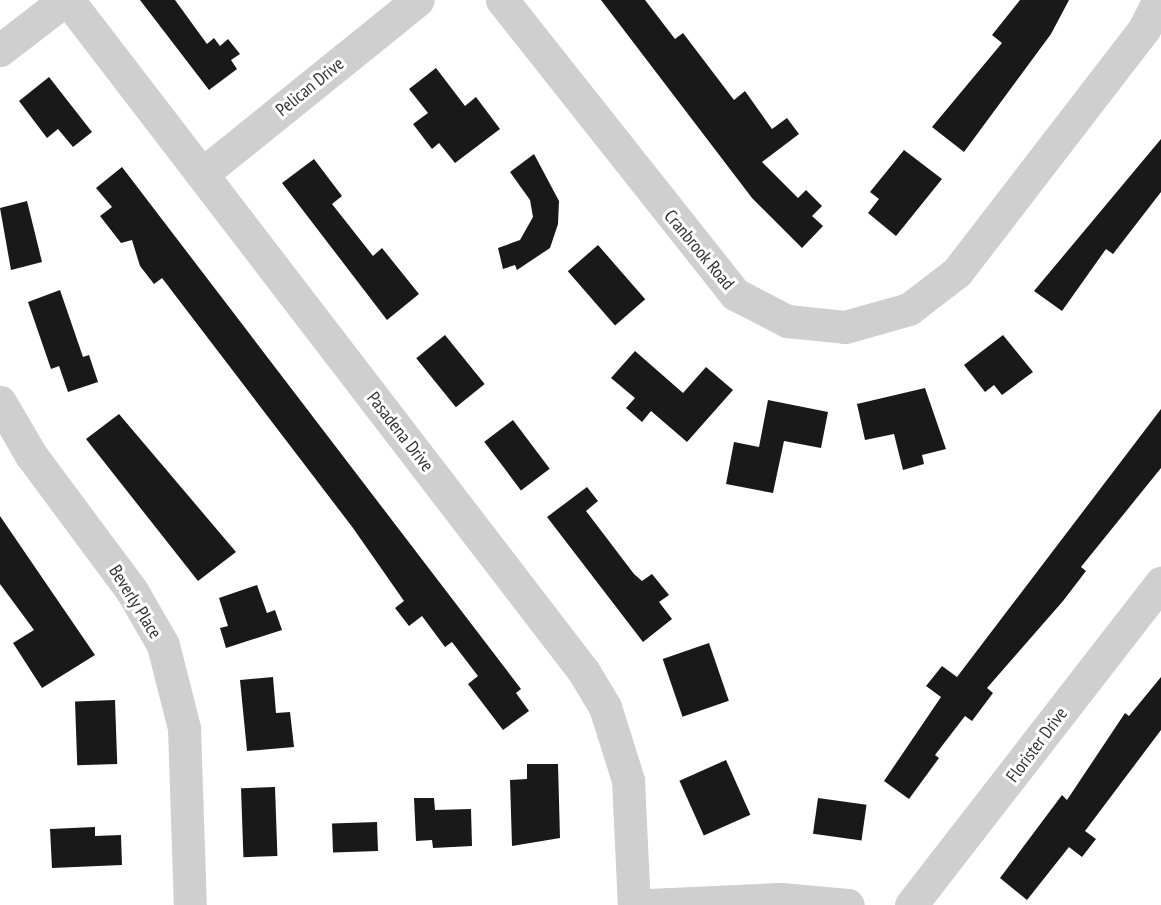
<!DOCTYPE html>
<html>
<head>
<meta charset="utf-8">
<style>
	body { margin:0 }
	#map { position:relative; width:1161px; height:905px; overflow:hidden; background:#fff; font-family:"PT Sans Narrow",sans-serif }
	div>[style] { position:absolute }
	.building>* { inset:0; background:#191919; transform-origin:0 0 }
	.minor>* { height:33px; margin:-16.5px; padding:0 16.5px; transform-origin:16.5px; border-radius:16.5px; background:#cfcfcf }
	span { translate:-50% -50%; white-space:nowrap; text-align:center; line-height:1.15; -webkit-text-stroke:6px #fff; paint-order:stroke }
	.street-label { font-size:18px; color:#323232 }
</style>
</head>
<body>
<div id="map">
	<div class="building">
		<div style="clip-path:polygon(140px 0,175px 0,207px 44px,214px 38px,220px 46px,228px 39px,240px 54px,231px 60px,237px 69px,209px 90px)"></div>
		<div style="clip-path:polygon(601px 0,645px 0,675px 39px,683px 33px,734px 100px,745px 91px,772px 129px,787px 118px,799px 134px,762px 162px,798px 198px,806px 190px,822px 206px,812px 216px,823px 226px,802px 248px,752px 198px)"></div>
		<div style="clip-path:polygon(1020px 0,1069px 0,1051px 34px,964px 152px,932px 127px,1002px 43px,992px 35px)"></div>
		<div style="clip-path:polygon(436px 68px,465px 106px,476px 97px,500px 129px,455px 163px,439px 143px,432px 149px,413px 124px,428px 113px,409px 89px)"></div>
		<div style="clip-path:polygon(49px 77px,92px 132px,73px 147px,58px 129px,47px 138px,19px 101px)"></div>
		<div style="clip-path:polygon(1161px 139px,1161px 192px,1113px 254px,1106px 249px,1062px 311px,1034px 291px)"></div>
		<div style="clip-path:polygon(904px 150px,942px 179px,896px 236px,868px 213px,879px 199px,870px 192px)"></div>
		<div style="clip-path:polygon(534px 154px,559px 201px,558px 224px,550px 248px,517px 270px,515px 265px,503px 269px,498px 248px,520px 240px,533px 217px,530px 200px,510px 172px)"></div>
		<div style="clip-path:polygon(314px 159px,342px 196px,332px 204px,373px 256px,382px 248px,419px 294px,387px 320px,282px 183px)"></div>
		<div style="clip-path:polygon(122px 167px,521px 689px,516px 693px,529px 711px,503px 730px,468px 684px,478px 676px,452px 642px,445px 647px,422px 616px,409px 626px,395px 608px,404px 601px,353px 528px,162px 278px,154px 284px,140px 266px,132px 240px,121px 243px,100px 216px,112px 207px,96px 188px)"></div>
		<div style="clip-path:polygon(27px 201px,42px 262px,11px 270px,0 208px)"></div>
		<div style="left:598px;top:245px;width:72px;height:40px;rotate:49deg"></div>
		<div style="clip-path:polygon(60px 290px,83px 357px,89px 355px,98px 382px,68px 392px,59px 366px,51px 369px,28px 302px)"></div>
		<div style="left:445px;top:335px;width:63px;height:37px;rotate:51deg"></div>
		<div style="clip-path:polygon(1003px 335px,1033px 372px,1002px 395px,994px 385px,985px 392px,964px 365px)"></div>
		<div style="clip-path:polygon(635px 351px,683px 393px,706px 367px,733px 390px,687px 442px,651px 411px,642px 422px,626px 408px,635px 398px,611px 378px)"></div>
		<div style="clip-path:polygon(925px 388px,946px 449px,922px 455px,924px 464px,903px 470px,894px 434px,865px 440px,857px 404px)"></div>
		<div style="clip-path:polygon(768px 400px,828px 412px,821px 448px,784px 441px,773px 493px,726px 484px,734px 442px,759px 447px)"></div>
		<div style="clip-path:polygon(1161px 409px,1161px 468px,1081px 567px,1086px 571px,1063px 601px,987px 688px,993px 693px,972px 721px,965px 716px,935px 755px,939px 758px,909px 799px,884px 781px,941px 697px,926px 686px,942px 666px,957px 677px)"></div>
		<div style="clip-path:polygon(119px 414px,236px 552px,198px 581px,86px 439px)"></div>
		<div style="left:513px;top:420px;width:61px;height:36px;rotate:53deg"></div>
		<div style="clip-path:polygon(587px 487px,598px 501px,586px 511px,634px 574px,642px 581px,652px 574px,669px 595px,659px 602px,672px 619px,643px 642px,547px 517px)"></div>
		<div style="clip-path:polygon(0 516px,95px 655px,42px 688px,13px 643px,34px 630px,0 584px)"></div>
		<div style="clip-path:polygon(257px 585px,267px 613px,275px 610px,282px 630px,226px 648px,220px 628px,228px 626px,219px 598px)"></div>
		<div style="left:709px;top:643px;width:61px;height:49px;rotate:71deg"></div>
		<div style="clip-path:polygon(273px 677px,276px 713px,290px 712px,294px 747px,247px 751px,240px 680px)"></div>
		<div style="clip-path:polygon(1161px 677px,1161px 730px,1085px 831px,1096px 839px,1082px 857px,1069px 847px,1027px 900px,1000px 878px,1062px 795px,1067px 800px,1125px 713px,1129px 716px)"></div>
		<div style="left:115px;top:700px;width:64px;height:40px;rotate:88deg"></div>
		<div style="left:726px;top:760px;width:60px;height:51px;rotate:66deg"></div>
		<div style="clip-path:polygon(527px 764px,558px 764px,560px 838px,512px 846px,510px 780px,527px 779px)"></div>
		<div style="left:275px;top:787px;width:69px;height:34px;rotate:88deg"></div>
		<div style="clip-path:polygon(414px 798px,434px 798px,435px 810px,471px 809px,472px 846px,433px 848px,432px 840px,416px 841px)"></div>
		<div style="left:818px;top:798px;width:49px;height:36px;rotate:8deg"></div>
		<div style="left:377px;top:822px;width:29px;height:45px;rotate:88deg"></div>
		<div style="clip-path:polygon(95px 827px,95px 836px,121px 835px,122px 865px,52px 868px,50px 829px)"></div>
	</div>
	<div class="minor">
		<div style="left:68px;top:0;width:847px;rotate:52.48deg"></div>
		<div style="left:584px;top:672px;width:41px;rotate:59deg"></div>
		<div style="left:605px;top:707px;width:77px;rotate:72.5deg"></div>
		<div style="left:628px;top:780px;width:125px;rotate:87.3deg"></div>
		<div style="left:502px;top:0;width:375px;rotate:51.6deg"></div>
		<div style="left:735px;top:294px;width:59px;rotate:27.4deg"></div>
		<div style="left:787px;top:321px;width:58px;rotate:5.9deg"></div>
		<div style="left:845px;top:327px;width:66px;rotate:-15.7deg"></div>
		<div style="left:909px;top:309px;width:61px;rotate:-37.6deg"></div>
		<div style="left:957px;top:272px;width:307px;rotate:-52.4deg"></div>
		<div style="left:1144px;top:29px;width:33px;rotate:-63deg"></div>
		<div style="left:0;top:50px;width:82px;rotate:-37.6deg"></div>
		<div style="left:202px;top:174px;width:277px;rotate:-38.9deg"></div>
		<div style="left:0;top:402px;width:61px;rotate:59.7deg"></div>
		<div style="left:31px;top:455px;width:169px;rotate:53.4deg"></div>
		<div style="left:132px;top:591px;width:62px;rotate:60.1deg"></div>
		<div style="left:163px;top:645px;width:86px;rotate:75.8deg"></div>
		<div style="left:184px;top:728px;width:177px;rotate:88.1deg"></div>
		<div style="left:648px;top:905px;width:133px;rotate:-2.6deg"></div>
		<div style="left:781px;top:899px;width:67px;rotate:5.1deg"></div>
		<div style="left:911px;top:905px;width:408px;rotate:-52.2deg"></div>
	</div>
	<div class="street-label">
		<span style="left:310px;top:87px;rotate:-39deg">Pelican Drive</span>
		<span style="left:699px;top:250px;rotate:50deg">Cranbrook Road</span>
		<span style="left:400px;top:432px;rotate:52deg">Pasadena Drive</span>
		<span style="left:135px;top:602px;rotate:58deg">Beverly Place</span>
		<span style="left:1037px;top:745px;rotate:-53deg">Florister Drive</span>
	</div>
</div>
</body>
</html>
